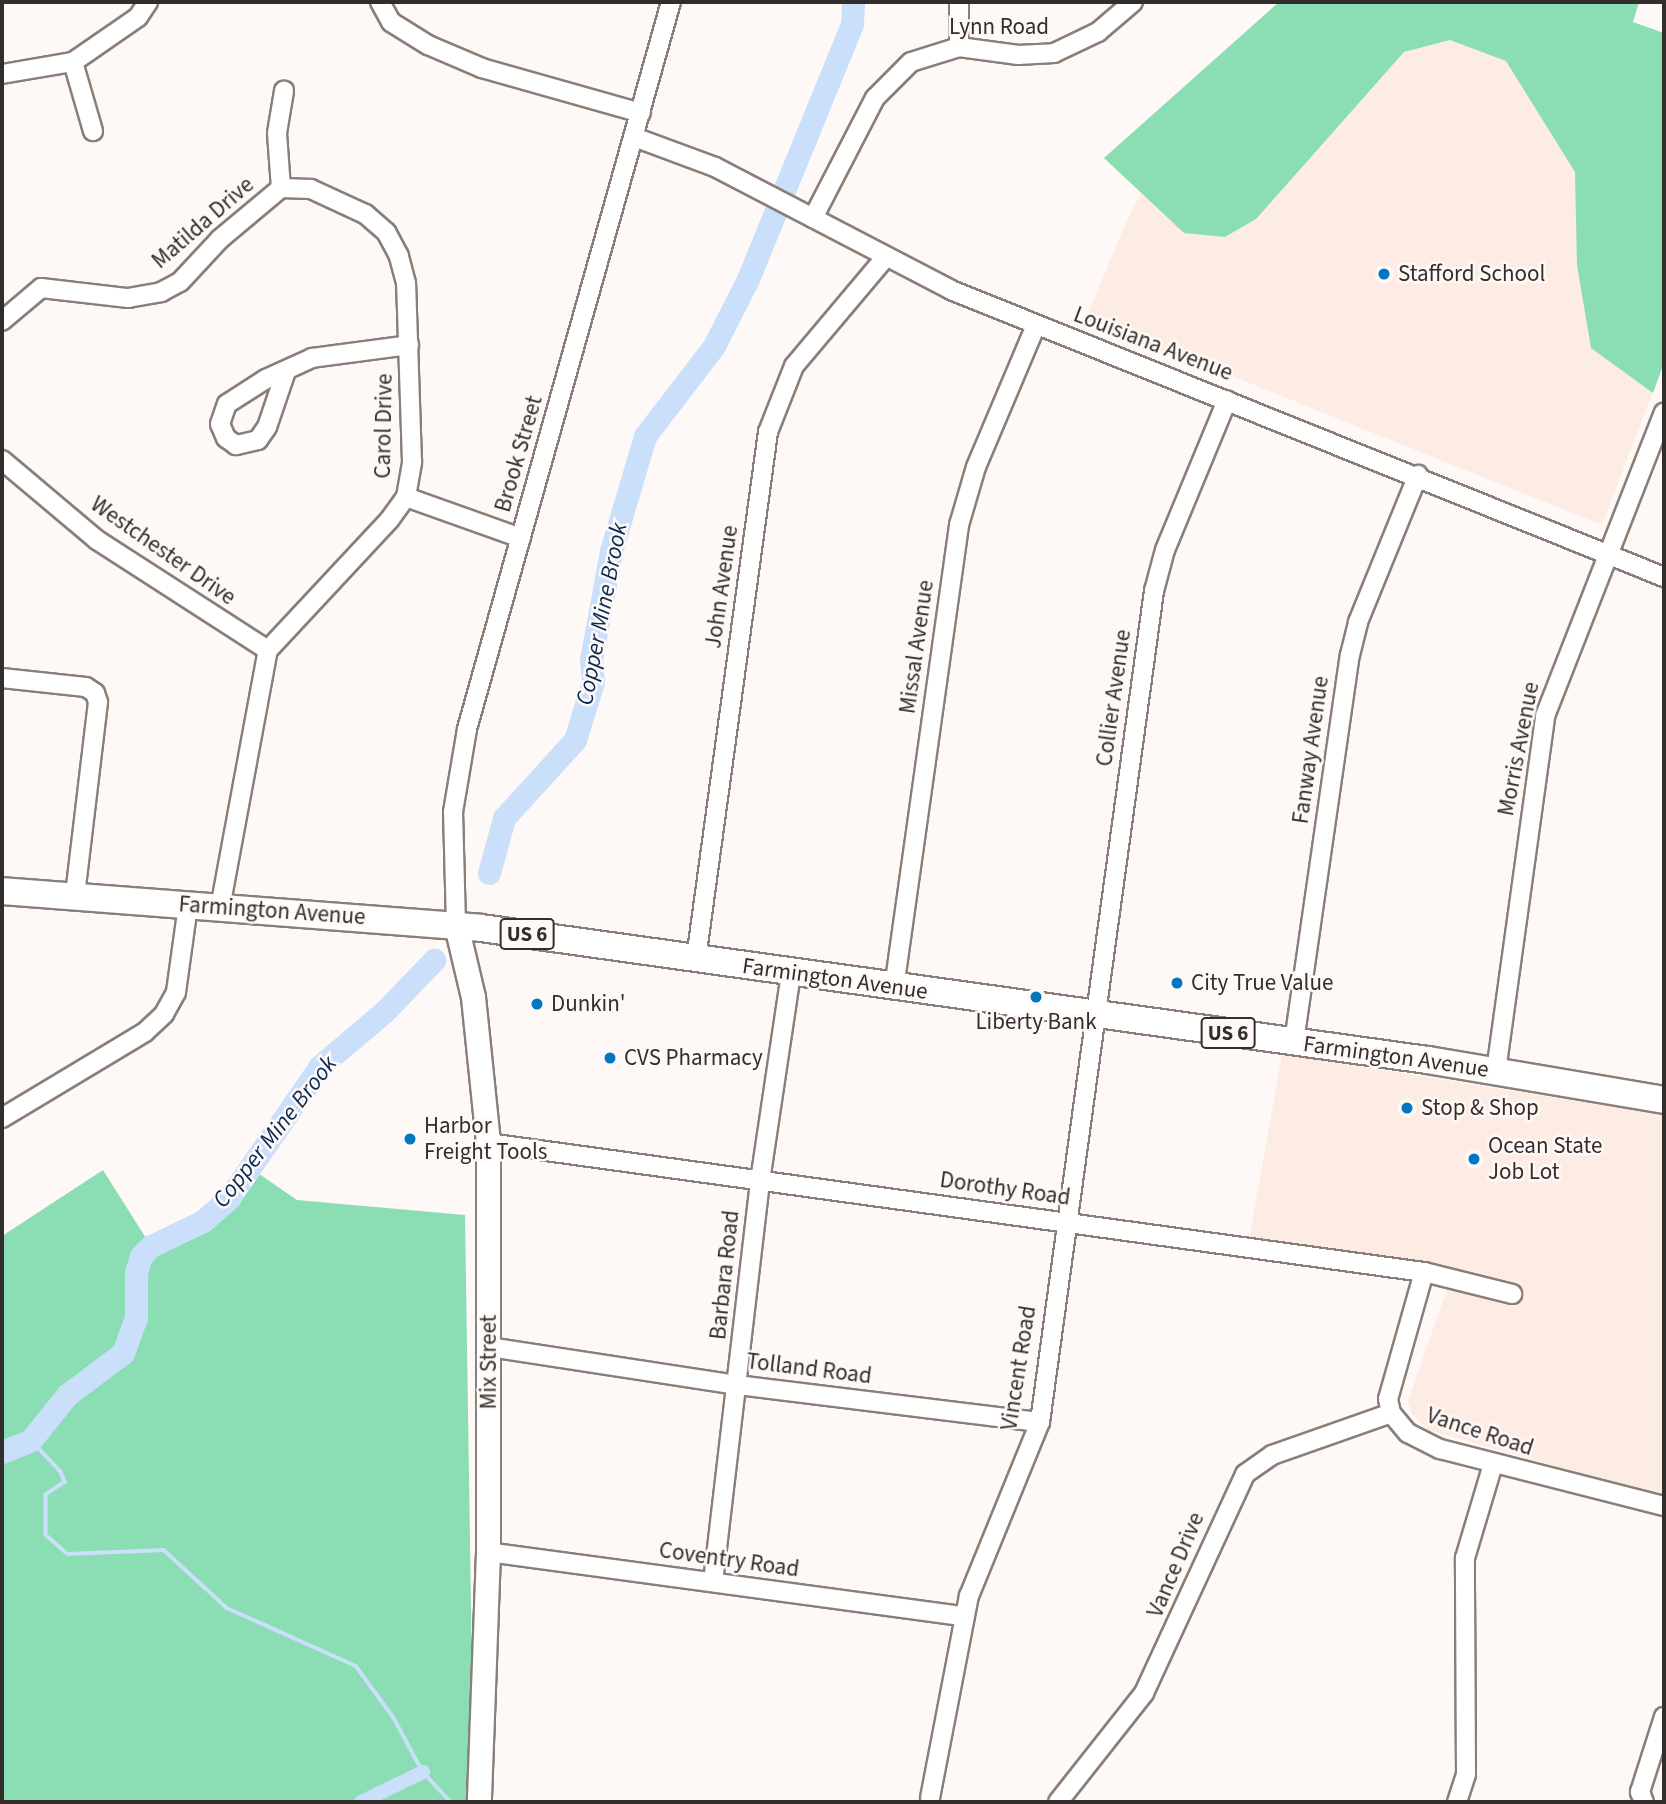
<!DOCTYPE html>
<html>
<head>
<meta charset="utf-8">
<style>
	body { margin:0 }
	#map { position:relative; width:1666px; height:1804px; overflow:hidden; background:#fef9f6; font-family:"Source Sans 3",sans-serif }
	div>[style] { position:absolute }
	.built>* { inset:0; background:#fdece3 }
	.green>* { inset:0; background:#8bddb4 }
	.stream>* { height:3.5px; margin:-1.75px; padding:0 1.75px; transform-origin:1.75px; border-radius:1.75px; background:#cadffa }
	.canal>* { height:14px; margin:-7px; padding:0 7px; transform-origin:7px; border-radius:7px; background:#cadffa }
	.river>* { height:23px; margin:-11.5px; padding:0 11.5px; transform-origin:11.5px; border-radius:11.5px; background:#cadffa }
	.roads { filter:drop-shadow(2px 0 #8a7f78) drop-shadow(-2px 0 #8a7f78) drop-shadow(0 2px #8a7f78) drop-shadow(0 -2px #8a7f78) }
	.minor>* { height:18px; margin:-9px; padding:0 9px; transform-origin:9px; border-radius:9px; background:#fff }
	.major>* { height:23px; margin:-11.5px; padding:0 11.5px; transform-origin:11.5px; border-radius:11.5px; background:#fff }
	.highway>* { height:26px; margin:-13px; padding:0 13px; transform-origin:13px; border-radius:13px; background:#fff }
	.dots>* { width:19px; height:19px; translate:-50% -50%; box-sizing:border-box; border:4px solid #fef9f6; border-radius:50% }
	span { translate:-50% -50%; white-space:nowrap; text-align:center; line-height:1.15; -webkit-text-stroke:5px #fef9f6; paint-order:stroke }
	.shield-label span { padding:2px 5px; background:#fef9f6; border:2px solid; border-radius:5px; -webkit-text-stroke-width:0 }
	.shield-label { font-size:21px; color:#332e2b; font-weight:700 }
	.street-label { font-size:23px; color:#332e2b }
	.poi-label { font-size:23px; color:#332e2b }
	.left { translate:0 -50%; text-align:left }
	.water-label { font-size:24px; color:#0a2a54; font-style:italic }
	.frame { position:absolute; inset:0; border:4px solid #332e2b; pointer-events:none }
</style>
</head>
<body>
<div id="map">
	<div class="built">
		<div style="clip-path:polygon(1307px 2px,1639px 2px,1601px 115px,1664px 363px,1602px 525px,1207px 366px,1083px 326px,1126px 222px,1182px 113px)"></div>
		<div style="clip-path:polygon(1282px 1054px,1664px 1115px,1664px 1497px,1428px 1430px,1412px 1414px,1408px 1401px,1454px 1269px,1249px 1240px)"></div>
	</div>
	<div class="green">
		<div style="clip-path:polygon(1279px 2px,1639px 2px,1633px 22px,1664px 33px,1664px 363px,1653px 393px,1591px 348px,1577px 265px,1575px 172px,1506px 61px,1450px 40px,1404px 52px,1256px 219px,1225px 237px,1184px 233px,1104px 158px)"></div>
		<div style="clip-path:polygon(252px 1169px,297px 1200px,465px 1215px,474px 1802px,2px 1802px,2px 1236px,103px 1170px,151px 1246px,203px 1221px)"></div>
	</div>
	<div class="stream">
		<div style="left:31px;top:1440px;width:44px;rotate:46.8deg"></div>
		<div style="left:61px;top:1472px;width:11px;rotate:68deg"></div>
		<div style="left:65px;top:1482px;width:23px;rotate:146deg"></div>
		<div style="left:46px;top:1495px;width:40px;rotate:90deg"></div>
		<div style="left:46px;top:1535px;width:29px;rotate:41deg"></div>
		<div style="left:68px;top:1554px;width:96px;rotate:-2.4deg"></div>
		<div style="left:164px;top:1550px;width:86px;rotate:42.6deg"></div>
		<div style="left:227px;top:1608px;width:141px;rotate:24.2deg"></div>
		<div style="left:356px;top:1666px;width:64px;rotate:53.8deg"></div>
		<div style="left:394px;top:1718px;width:61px;rotate:61.8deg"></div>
		<div style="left:423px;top:1772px;width:41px;rotate:47deg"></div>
	</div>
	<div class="canal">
		<div style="left:361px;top:1802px;width:69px;rotate:-25.8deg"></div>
	</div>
	<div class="river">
		<div style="left:489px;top:873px;width:57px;rotate:-74.7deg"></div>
		<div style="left:504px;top:818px;width:105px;rotate:-47.7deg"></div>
		<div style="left:575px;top:740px;width:61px;rotate:-72.8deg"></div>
		<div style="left:593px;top:682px;width:22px;rotate:-95deg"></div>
		<div style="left:591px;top:660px;width:111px;rotate:-79.6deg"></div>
		<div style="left:611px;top:551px;width:120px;rotate:-73.5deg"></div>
		<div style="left:645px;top:436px;width:113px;rotate:-52.5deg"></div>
		<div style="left:714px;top:346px;width:75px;rotate:-63.1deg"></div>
		<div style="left:748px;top:279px;width:275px;rotate:-67.8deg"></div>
		<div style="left:852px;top:24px;width:22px;rotate:-87deg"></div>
		<div style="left:2px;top:1452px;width:31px;rotate:-22deg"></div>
		<div style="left:31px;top:1440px;width:58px;rotate:-51.3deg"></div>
		<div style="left:67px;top:1395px;width:70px;rotate:-36.9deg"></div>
		<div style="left:123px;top:1353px;width:37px;rotate:-70deg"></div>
		<div style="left:136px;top:1318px;width:45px;rotate:-90deg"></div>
		<div style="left:136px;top:1273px;width:18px;rotate:-74deg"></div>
		<div style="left:141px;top:1256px;width:14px;rotate:-45deg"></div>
		<div style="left:151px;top:1246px;width:58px;rotate:-25.7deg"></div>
		<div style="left:203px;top:1221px;width:35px;rotate:-41deg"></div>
		<div style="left:229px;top:1198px;width:160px;rotate:-55.4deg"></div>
		<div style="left:320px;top:1066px;width:85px;rotate:-40.2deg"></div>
		<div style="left:385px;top:1011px;width:71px;rotate:-46.1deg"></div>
	</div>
	<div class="roads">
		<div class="minor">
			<div style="left:380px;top:2px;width:23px;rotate:61deg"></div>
			<div style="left:391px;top:22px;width:44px;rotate:31.9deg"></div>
			<div style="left:428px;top:45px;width:59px;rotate:23.1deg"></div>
			<div style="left:482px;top:68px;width:165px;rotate:15.8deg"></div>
			<div style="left:959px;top:47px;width:45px;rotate:-90deg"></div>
			<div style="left:73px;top:62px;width:72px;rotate:73.8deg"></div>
			<div style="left:2px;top:74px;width:72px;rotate:-9.6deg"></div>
			<div style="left:73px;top:62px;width:79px;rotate:-34.7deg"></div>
			<div style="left:138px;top:17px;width:18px;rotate:-56deg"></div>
			<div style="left:634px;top:137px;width:86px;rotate:20.3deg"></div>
			<div style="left:715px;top:167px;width:266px;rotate:27.5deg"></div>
			<div style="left:951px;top:290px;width:769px;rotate:21.93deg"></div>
			<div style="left:281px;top:188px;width:55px;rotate:-94.2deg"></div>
			<div style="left:277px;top:133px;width:43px;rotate:-80.5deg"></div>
			<div style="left:813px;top:218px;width:135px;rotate:-62.7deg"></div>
			<div style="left:875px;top:98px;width:51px;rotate:-45deg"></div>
			<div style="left:911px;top:62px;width:50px;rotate:-17.4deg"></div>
			<div style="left:959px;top:47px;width:60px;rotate:7.7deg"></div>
			<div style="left:1018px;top:55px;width:36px;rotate:-3deg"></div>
			<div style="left:1054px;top:53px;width:49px;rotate:-25.5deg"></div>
			<div style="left:1098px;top:32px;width:46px;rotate:-40.6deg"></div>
			<div style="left:2px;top:321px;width:51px;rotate:-40.2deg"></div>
			<div style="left:41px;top:288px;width:88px;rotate:6.6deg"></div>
			<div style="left:128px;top:298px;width:34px;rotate:-10deg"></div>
			<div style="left:161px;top:292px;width:21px;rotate:-28deg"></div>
			<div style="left:180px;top:282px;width:59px;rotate:-47.1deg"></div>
			<div style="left:220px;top:239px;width:80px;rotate:-39.9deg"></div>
			<div style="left:286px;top:371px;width:59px;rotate:108.7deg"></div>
			<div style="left:267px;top:427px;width:16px;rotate:125deg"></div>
			<div style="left:258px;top:440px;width:23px;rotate:167deg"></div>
			<div style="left:236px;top:445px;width:12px;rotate:-145deg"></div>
			<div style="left:226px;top:438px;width:15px;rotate:-113deg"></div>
			<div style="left:220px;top:424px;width:21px;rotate:-71deg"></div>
			<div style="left:227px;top:404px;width:46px;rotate:-32.7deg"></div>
			<div style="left:266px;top:379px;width:51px;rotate:-24.5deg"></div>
			<div style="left:312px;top:358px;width:98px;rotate:-7.6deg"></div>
			<div style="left:2px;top:460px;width:124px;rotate:40.1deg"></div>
			<div style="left:97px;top:540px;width:203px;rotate:32.8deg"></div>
			<div style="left:406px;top:497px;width:122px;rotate:19.6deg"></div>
			<div style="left:2px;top:678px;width:84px;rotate:6.1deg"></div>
			<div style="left:86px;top:687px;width:11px;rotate:34deg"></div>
			<div style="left:95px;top:693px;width:9px;rotate:72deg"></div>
			<div style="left:98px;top:702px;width:195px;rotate:96.8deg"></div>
			<div style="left:220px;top:908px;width:262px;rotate:-79.5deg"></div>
			<div style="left:268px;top:650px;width:179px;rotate:-47deg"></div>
			<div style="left:390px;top:519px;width:27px;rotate:-54deg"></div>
			<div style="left:406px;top:497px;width:36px;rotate:-80deg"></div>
			<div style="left:412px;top:462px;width:179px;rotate:-91.9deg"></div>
			<div style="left:406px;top:283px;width:28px;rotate:-105deg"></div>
			<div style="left:399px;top:256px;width:27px;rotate:-118deg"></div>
			<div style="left:386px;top:232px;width:28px;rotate:-139deg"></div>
			<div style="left:365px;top:214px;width:60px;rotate:-155.2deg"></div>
			<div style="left:311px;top:189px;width:30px;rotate:-178deg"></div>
			<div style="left:456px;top:925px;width:113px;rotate:-91.5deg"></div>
			<div style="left:453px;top:812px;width:84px;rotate:-80.4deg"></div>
			<div style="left:467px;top:729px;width:755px;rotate:-74.33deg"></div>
			<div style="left:696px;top:959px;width:532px;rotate:-82.22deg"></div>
			<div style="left:768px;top:432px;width:71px;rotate:-68.5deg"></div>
			<div style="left:794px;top:366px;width:141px;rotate:-49.9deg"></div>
			<div style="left:894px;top:988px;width:468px;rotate:-82deg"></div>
			<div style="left:959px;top:525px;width:60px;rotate:-73.7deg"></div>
			<div style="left:976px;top:467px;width:154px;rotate:-67.1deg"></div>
			<div style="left:1294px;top:1042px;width:391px;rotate:-81.8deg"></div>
			<div style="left:1350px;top:655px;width:34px;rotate:-76deg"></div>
			<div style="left:1358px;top:622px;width:159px;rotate:-67.8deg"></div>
			<div style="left:1496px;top:1071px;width:358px;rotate:-82.1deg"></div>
			<div style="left:1545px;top:716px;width:326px;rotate:-68.6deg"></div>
			<div style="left:2px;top:1118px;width:167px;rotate:-31deg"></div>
			<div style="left:145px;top:1032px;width:26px;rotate:-43deg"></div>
			<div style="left:164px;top:1014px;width:25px;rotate:-61deg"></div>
			<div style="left:176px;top:992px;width:88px;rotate:-82.1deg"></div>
			<div style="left:488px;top:1143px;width:945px;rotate:7.85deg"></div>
			<div style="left:1424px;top:1272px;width:91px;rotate:14deg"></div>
			<div style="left:1424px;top:1272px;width:132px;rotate:105.8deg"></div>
			<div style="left:1388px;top:1399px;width:14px;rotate:78deg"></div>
			<div style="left:1391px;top:1413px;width:26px;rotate:50deg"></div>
			<div style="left:1408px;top:1433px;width:36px;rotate:27deg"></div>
			<div style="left:1440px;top:1449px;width:231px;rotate:14.3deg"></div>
			<div style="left:489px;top:1347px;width:251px;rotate:8.7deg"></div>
			<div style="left:737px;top:1385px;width:305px;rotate:7deg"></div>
			<div style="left:488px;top:1552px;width:480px;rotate:7.7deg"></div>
			<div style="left:713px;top:1582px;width:404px;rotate:-83.3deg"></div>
			<div style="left:760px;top:1181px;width:210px;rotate:-81.5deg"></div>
			<div style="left:930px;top:1798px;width:206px;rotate:-79.1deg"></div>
			<div style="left:969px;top:1596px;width:188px;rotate:-67.8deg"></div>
			<div style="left:1040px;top:1422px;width:839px;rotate:-82.19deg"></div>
			<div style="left:1154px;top:591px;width:42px;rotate:-75deg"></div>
			<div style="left:1165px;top:550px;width:162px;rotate:-67.5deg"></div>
			<div style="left:1058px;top:1802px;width:139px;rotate:-51.7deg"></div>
			<div style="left:1144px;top:1693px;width:241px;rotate:-65.2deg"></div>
			<div style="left:1245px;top:1474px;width:33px;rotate:-35deg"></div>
			<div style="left:1272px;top:1455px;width:126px;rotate:-19.4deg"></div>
			<div style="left:1457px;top:1802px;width:29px;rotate:-72deg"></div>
			<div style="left:1466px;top:1774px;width:216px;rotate:-90.3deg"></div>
			<div style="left:1465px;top:1558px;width:98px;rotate:-73.4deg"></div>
			<div style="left:1644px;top:1802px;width:11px;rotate:-112deg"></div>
			<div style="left:1640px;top:1792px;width:79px;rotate:-72.3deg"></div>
		</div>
		<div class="major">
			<div style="left:456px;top:925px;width:74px;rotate:76.7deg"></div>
			<div style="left:473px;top:997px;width:147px;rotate:84.1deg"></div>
			<div style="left:488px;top:1143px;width:409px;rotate:90deg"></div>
			<div style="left:488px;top:1552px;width:250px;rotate:92.1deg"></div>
		</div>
		<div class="highway">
			<div style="left:2px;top:891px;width:480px;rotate:4.4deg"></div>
			<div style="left:481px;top:928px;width:956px;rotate:7.94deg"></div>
			<div style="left:1428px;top:1060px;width:239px;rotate:9.6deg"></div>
		</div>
	</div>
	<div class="dots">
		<div style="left:1384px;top:274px;background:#0077c0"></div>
		<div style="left:1177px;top:983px;background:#0077c0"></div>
		<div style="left:1036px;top:997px;background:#0077c0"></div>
		<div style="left:537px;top:1004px;background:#0077c0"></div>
		<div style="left:610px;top:1058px;background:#0077c0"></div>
		<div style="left:1407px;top:1108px;background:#0077c0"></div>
		<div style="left:410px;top:1139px;background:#0077c0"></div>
		<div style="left:1474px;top:1159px;background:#0077c0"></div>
	</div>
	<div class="shield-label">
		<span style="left:527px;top:934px">US 6</span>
		<span style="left:1228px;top:1033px">US 6</span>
	</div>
	<div class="street-label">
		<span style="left:999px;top:27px">Lynn Road</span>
		<span style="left:203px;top:223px;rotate:-41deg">Matilda Drive</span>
		<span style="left:1153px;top:344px;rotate:21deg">Louisiana Avenue</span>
		<span style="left:384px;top:426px;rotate:-89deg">Carol Drive</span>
		<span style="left:519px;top:454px;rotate:-74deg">Brook Street</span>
		<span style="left:163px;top:551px;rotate:35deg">Westchester Drive</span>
		<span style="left:722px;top:587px;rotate:-82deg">John Avenue</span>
		<span style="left:917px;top:647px;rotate:-82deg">Missal Avenue</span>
		<span style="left:1114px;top:698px;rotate:-82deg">Collier Avenue</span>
		<span style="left:1519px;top:749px;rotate:-79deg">Morris Avenue</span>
		<span style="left:1311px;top:750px;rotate:-82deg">Fanway Avenue</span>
		<span style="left:272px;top:911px;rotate:4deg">Farmington Avenue</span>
		<span style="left:835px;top:979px;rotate:8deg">Farmington Avenue</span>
		<span style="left:1396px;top:1057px;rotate:8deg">Farmington Avenue</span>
		<span style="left:1005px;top:1189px;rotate:8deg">Dorothy Road</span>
		<span style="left:725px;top:1275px;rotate:-84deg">Barbara Road</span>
		<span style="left:489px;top:1362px;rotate:-90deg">Mix Street</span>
		<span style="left:1019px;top:1368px;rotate:-81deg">Vincent Road</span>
		<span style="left:809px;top:1369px;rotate:7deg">Tolland Road</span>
		<span style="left:1480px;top:1432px;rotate:18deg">Vance Road</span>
		<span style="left:729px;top:1560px;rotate:8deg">Coventry Road</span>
		<span style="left:1176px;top:1565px;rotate:-67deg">Vance Drive</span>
	</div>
	<div class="poi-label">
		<span class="left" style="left:1398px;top:274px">Stafford School</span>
		<span class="left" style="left:1191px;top:983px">City True Value</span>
		<span class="left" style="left:551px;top:1004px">Dunkin'</span>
		<span style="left:1036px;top:1022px">Liberty Bank</span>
		<span class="left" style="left:624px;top:1058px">CVS Pharmacy</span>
		<span class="left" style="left:1421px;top:1108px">Stop &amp; Shop</span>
		<span class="left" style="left:424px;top:1139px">Harbor<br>Freight Tools</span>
		<span class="left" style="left:1488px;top:1159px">Ocean State<br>Job Lot</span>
	</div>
	<div class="water-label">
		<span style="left:602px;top:614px;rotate:-79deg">Copper Mine Brook</span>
		<span style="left:275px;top:1132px;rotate:-52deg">Copper Mine Brook</span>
	</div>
	<div class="frame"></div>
</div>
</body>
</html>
